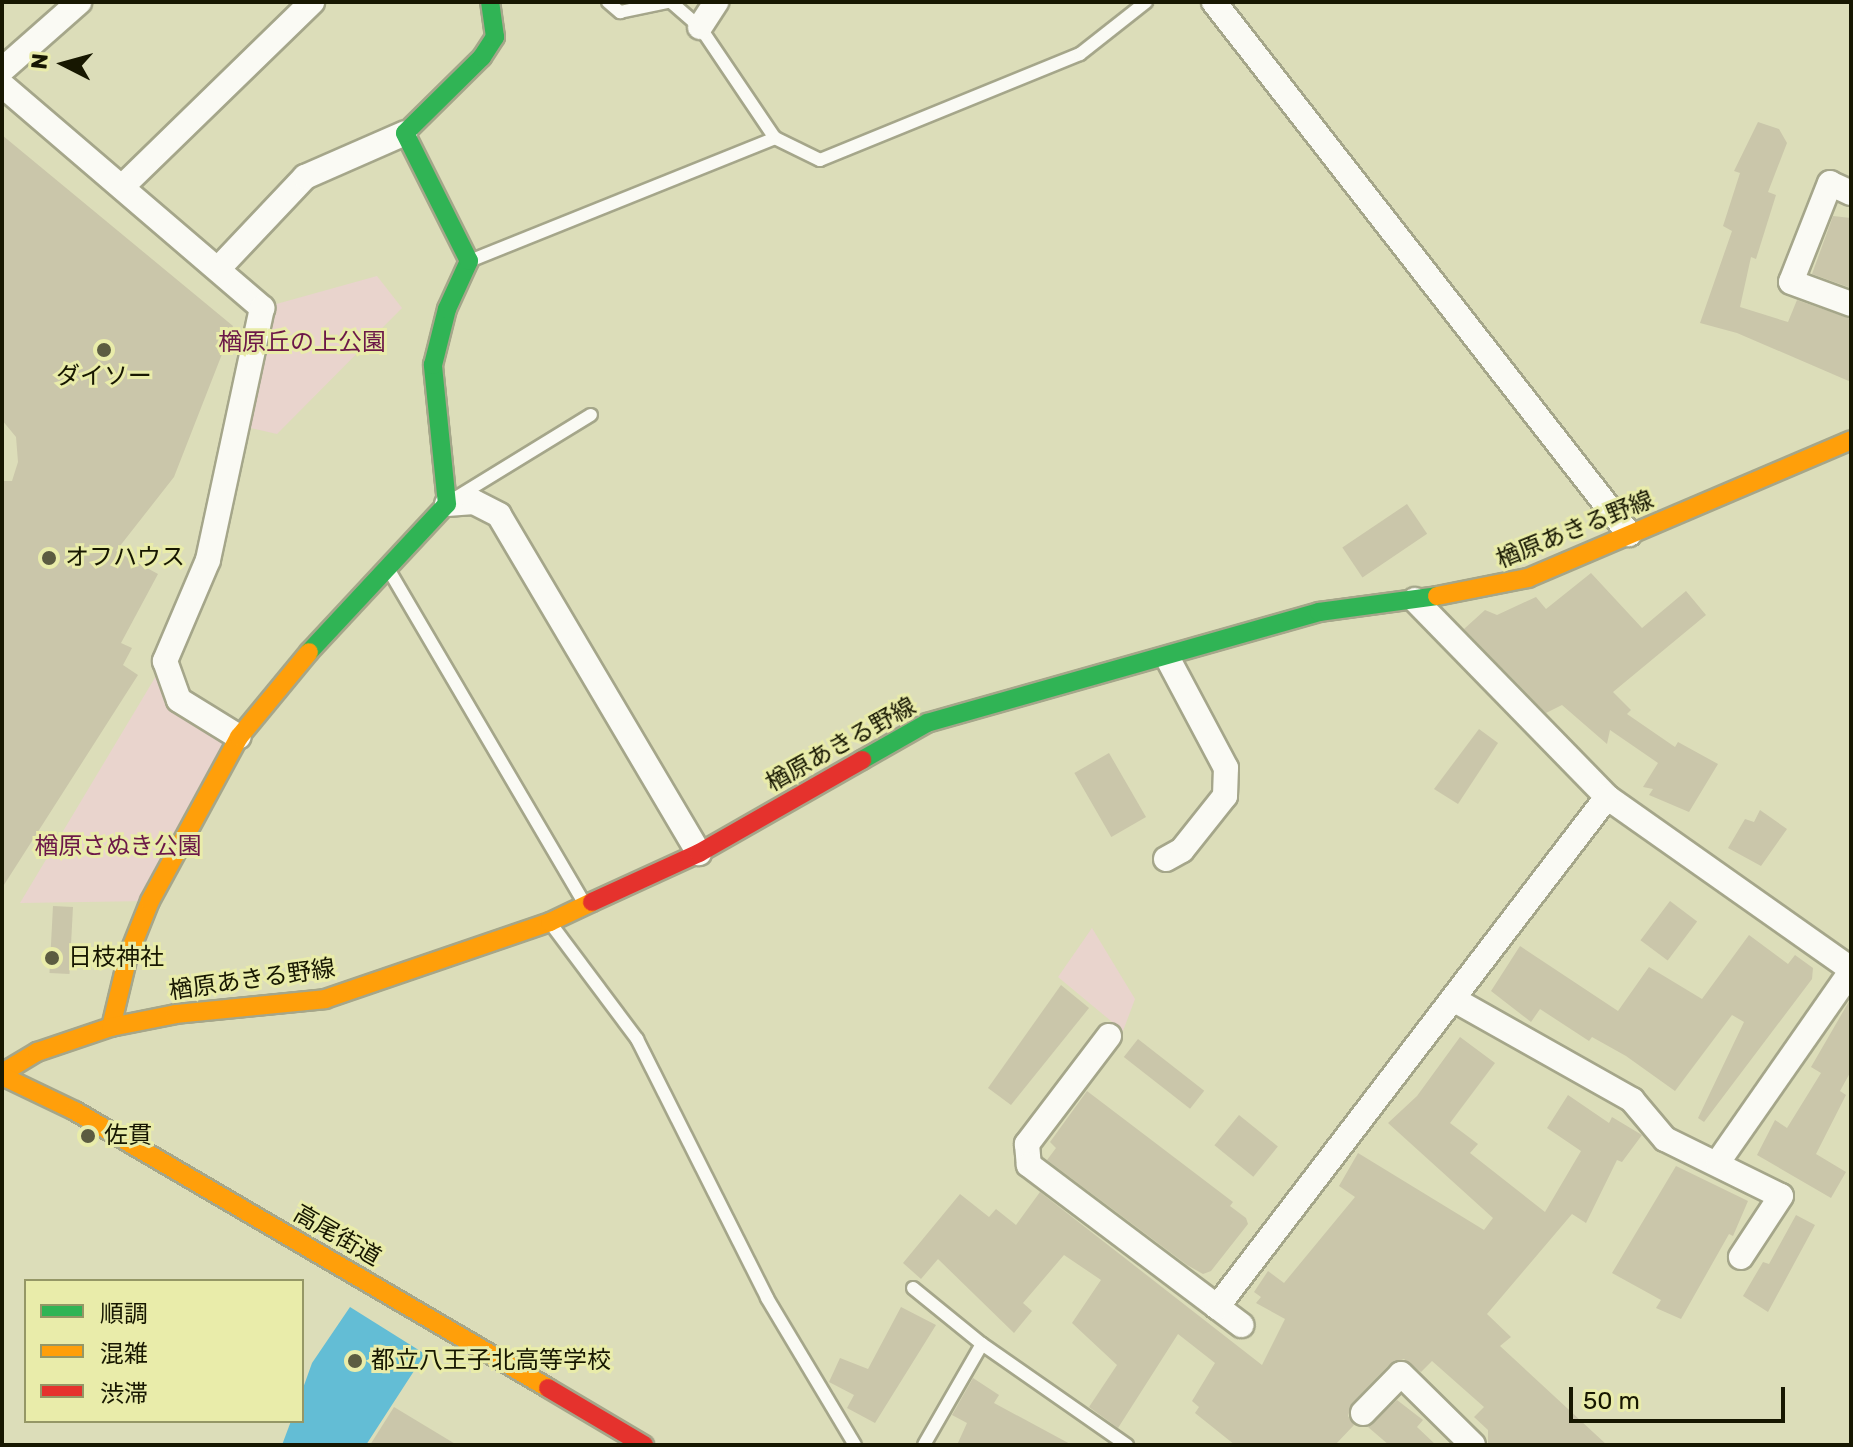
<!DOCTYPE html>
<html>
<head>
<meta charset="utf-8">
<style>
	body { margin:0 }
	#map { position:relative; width:1853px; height:1447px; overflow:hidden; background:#dcddb9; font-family:Rubik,"Noto Sans JP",sans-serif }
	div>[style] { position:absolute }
	.green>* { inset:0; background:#e9d4cd }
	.water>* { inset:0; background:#63bdd5 }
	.building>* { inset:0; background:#cac6aa; transform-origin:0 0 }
	.roads { filter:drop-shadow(2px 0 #a5a68a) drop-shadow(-2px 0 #a5a68a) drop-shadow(0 2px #a5a68a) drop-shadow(0 -2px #a5a68a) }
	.lane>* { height:12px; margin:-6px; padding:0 6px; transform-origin:6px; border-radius:6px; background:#fafaf4 }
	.street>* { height:24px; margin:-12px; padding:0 12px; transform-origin:12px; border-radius:12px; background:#fafaf4 }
	.fast>* { height:18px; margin:-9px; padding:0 9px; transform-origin:9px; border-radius:9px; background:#30b455 }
	.slow>* { height:18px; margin:-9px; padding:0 9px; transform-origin:9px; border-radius:9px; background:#ff9f0a }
	.jam>* { height:18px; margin:-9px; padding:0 9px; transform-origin:9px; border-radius:9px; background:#e5322d }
	.dots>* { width:22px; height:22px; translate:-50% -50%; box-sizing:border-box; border:4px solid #e9ecaa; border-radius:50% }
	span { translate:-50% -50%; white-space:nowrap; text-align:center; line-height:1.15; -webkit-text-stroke:6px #e9ecaa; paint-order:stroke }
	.park-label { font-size:24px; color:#6c1848 }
	.poi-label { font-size:24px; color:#171701 }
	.left { translate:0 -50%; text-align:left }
	.street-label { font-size:24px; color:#171701 }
	.frame { position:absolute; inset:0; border:4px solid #171701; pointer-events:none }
	.legend { position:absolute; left:24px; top:1279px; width:280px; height:144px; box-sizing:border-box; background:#e9ecaa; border:2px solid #959766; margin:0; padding:10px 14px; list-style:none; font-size:24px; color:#171701 }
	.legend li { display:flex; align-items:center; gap:16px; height:40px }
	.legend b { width:40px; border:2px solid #959766 }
	.north { position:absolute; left:24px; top:24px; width:80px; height:80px; -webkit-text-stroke:6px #e9ecaa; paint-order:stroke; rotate:276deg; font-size:22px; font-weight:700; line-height:32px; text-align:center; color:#171701 }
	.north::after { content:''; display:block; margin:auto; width:28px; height:36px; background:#171701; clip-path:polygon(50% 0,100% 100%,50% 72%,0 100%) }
	.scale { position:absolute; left:1569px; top:1387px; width:216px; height:36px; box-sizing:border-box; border:4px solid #171701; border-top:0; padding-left:10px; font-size:24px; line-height:28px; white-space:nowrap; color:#171701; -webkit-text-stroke:6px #e9ecaa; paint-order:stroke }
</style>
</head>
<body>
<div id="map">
	<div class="green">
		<div style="clip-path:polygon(377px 276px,402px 308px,277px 434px,237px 425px,262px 308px)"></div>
		<div style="clip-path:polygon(165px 661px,179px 700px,239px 737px,150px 901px,20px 903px)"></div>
		<div style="clip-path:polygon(1092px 928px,1135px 999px,1123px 1031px,1058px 977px)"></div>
	</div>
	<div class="water">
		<div style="clip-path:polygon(350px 1307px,425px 1354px,366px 1445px,282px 1445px,291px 1421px,302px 1421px,302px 1391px,312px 1363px)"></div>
	</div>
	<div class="building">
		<div style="clip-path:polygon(1758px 122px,1779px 129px,1787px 143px,1768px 192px,1776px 195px,1756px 259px,1751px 257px,1740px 307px,1788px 322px,1797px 300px,1851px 319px,1851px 382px,1737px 333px,1700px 323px,1732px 231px,1723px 226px,1740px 173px,1734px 171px)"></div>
		<div style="clip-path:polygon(2px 135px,233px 326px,174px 477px,116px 551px,158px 574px,121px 643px,132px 648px,123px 665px,138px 675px,2px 888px,2px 481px,12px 481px,18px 462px,16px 437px,2px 420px)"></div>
		<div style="clip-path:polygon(1833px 216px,1851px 218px,1851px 288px,1812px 274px)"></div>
		<div style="left:1407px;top:504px;width:36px;height:78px;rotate:56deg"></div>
		<div style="clip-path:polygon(1591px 573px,1642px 628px,1686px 591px,1706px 615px,1613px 692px,1631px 710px,1627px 714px,1675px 747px,1678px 742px,1718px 764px,1689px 812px,1649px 795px,1653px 789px,1643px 787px,1658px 763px,1610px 730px,1607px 744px,1562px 705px,1546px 713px,1464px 629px,1485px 610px,1497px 615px,1536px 597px,1546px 609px)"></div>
		<div style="clip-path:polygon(1479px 729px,1498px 743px,1458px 804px,1434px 789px)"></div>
		<div style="left:1109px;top:753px;width:74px;height:40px;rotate:60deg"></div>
		<div style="clip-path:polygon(1760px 810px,1787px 829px,1761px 866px,1728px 848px,1745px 819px,1754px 822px)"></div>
		<div style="left:1670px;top:901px;width:34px;height:49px;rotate:37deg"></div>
		<div style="left:53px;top:906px;width:20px;height:67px;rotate:3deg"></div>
		<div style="clip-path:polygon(1749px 935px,1788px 964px,1795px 955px,1813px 968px,1812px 979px,1704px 1122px,1698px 1118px,1744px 1022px,1732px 1015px,1675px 1091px,1626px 1056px,1592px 1037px,1589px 1041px,1540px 1009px,1531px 1022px,1491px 991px,1520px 946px,1618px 1011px,1649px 967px,1702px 999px)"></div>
		<div style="clip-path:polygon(1061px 985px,1089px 1008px,1011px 1105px,988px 1088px)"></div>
		<div style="clip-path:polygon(1851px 998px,1851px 1071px,1840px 1091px,1846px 1095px,1816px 1154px,1846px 1172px,1831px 1198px,1757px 1155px,1775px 1120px,1787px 1128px,1821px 1073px,1811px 1067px)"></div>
		<div style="clip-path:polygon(1460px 1037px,1495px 1063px,1450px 1123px,1478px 1144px,1470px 1153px,1545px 1212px,1581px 1151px,1547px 1128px,1568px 1095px,1609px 1123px,1612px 1117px,1642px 1135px,1622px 1162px,1617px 1160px,1586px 1223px,1572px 1214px,1487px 1314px,1511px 1337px,1500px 1346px,1607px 1445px,1488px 1445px,1488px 1430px,1474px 1417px,1484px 1407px,1432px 1361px,1421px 1372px,1404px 1359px,1390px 1364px,1352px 1403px,1348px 1416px,1354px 1425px,1335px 1445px,1235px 1445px,1195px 1413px,1199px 1407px,1192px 1401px,1215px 1363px,1178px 1334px,1118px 1428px,1089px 1407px,1117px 1365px,1072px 1323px,1101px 1280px,1064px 1255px,1023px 1303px,1032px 1311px,1014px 1333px,938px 1259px,921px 1279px,903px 1263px,960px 1194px,989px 1217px,996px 1209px,1016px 1225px,1040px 1192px,1262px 1365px,1285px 1319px,1256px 1303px,1261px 1297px,1254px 1292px,1268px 1271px,1284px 1283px,1355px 1197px,1339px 1186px,1358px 1153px,1484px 1230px,1493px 1218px,1388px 1123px,1417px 1096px)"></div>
		<div style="left:1138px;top:1039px;width:84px;height:23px;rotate:38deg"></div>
		<div style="clip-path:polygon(1087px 1091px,1233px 1202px,1230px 1206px,1246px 1218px,1248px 1224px,1211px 1271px,1203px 1274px,1187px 1265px,1047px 1160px,1056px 1148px,1050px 1142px)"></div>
		<div style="left:1239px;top:1115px;width:50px;height:39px;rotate:39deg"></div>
		<div style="clip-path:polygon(1676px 1166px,1748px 1201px,1733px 1236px,1729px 1234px,1681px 1319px,1656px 1308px,1661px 1300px,1612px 1273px)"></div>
		<div style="clip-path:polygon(1796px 1215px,1815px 1225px,1768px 1312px,1743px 1296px,1763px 1262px,1769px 1264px)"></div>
		<div style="clip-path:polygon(901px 1307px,936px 1325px,875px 1423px,847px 1408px,854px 1395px,829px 1382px,840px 1358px,868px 1369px)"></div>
		<div style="clip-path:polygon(973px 1378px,999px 1395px,994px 1403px,1072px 1445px,957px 1445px,967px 1423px,952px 1415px)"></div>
		<div style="clip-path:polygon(1397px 1400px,1423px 1420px,1417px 1427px,1436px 1445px,1389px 1445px,1368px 1427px)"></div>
		<div style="clip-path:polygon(394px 1407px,457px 1445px,370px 1445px)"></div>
	</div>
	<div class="roads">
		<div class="lane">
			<div style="left:608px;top:2px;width:16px;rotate:40deg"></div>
			<div style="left:620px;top:12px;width:49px;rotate:-11.8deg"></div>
			<div style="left:671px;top:2px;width:38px;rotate:41deg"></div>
			<div style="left:700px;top:27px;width:134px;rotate:56deg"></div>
			<div style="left:775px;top:138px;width:50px;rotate:26.1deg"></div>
			<div style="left:820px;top:160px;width:281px;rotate:-22.2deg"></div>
			<div style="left:1080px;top:54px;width:84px;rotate:-38.2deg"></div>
			<div style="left:472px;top:260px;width:327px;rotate:-21.9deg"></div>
			<div style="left:457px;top:497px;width:157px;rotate:-31.5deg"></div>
			<div style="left:390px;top:572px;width:386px;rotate:59.6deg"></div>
			<div style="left:551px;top:924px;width:144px;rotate:53.2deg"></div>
			<div style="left:637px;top:1039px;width:290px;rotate:63.3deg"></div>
			<div style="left:767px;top:1298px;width:171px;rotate:59.1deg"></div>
			<div style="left:913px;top:1288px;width:89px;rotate:39.1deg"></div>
			<div style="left:982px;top:1344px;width:116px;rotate:119.9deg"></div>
			<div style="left:982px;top:1344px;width:177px;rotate:34.9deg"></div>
		</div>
		<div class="street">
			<div style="left:1214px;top:2px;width:675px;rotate:52.04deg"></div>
			<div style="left:700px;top:27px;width:30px;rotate:-57deg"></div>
			<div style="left:2px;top:70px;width:103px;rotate:-41.4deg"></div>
			<div style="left:2px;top:85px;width:343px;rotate:40.6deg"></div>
			<div style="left:262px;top:308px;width:258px;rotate:102.1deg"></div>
			<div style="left:208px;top:560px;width:110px;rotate:113.1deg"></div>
			<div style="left:165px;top:661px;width:41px;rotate:70.3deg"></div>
			<div style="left:179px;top:700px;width:70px;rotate:31.7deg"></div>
			<div style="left:123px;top:186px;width:264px;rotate:-44.2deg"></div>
			<div style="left:1851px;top:193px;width:23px;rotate:-155deg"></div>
			<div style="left:1830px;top:183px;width:106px;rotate:111.5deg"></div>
			<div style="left:1791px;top:282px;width:64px;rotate:20.1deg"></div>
			<div style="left:218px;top:269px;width:127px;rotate:-46.6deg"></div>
			<div style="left:305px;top:177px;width:109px;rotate:-23.7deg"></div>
			<div style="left:447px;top:504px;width:27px;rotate:-4deg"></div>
			<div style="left:474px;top:502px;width:28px;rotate:27deg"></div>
			<div style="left:499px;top:515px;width:393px;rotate:59.4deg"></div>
			<div style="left:1415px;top:600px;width:275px;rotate:45.7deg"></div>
			<div style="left:1607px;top:797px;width:299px;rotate:35.2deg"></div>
			<div style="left:1166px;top:859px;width:18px;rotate:-29deg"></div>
			<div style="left:1182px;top:850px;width:69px;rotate:-51.5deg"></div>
			<div style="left:1225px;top:796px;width:28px;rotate:-88deg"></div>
			<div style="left:1226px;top:768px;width:123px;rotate:-118deg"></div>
			<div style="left:1453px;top:999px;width:206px;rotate:29.4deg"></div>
			<div style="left:1632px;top:1100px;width:51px;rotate:49.8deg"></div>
			<div style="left:1665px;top:1139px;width:129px;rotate:26.2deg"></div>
			<div style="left:1781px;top:1196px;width:73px;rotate:123.3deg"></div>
			<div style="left:1109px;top:1036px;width:136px;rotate:127.2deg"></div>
			<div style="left:1027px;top:1144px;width:21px;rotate:85deg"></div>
			<div style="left:1029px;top:1165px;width:266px;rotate:37deg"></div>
			<div style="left:1718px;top:1162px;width:233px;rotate:-55.1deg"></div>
			<div style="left:1217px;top:1307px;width:642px;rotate:-52.59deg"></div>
			<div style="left:1363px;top:1413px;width:54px;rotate:-45.7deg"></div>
			<div style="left:1401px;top:1374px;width:101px;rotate:44.6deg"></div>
		</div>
		<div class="fast">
			<div style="left:309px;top:652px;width:202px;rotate:-47deg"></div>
			<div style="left:447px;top:504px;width:140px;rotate:-95.8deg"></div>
			<div style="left:433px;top:365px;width:58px;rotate:-76deg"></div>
			<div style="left:447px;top:309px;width:53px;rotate:-65.4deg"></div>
			<div style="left:469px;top:261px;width:143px;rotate:-116.6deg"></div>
			<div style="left:405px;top:133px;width:108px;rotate:-44.6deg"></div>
			<div style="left:482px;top:57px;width:24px;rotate:-57deg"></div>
			<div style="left:495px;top:37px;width:35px;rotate:-98deg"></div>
			<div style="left:862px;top:760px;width:75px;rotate:-29.6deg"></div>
			<div style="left:927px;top:723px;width:407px;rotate:-15.8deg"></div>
			<div style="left:1319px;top:612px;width:119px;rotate:-7.7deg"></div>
		</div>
		<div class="slow">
			<div style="left:1437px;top:596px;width:93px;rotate:-11.2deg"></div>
			<div style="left:1528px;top:578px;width:351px;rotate:-23.1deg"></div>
			<div style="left:111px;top:1027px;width:73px;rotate:-76.5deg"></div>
			<div style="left:128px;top:956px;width:59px;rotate:-68.2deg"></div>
			<div style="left:150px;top:901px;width:187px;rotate:-61.5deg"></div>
			<div style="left:239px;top:737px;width:110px;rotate:-50.5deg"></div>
			<div style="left:2px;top:1073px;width:41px;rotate:-31deg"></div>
			<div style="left:37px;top:1052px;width:78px;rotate:-18.7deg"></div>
			<div style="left:111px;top:1027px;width:66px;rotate:-11.3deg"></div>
			<div style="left:176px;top:1014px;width:150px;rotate:-5.7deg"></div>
			<div style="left:325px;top:999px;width:238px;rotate:-18.9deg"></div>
			<div style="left:550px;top:922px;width:47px;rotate:-25.5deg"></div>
			<div style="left:2px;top:1076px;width:81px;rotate:25.6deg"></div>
			<div style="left:75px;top:1111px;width:548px;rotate:30.35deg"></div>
		</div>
		<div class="jam">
			<div style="left:592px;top:902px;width:118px;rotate:-24.6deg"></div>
			<div style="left:699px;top:853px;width:188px;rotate:-29.7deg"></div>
			<div style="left:548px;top:1388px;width:112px;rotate:30.7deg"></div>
		</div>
	</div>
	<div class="dots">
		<div style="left:104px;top:350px;background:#5c5c41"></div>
		<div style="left:49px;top:558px;background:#5c5c41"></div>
		<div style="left:52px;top:958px;background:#5c5c41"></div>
		<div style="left:88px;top:1136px;background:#5c5c41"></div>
		<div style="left:355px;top:1361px;background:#5c5c41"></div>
	</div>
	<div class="park-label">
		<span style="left:302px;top:343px">楢原丘の上公園</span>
		<span style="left:118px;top:847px">楢原さぬき公園</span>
	</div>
	<div class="poi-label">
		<span style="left:104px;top:377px">ダイソー</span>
		<span class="left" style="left:65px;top:558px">オフハウス</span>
		<span class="left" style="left:68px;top:958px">日枝神社</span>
		<span class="left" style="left:104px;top:1136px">佐貫</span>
		<span class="left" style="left:371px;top:1361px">都立八王子北高等学校</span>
	</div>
	<div class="street-label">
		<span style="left:1575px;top:530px;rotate:-22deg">楢原あきる野線</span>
		<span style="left:841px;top:745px;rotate:-29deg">楢原あきる野線</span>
		<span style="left:252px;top:980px;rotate:-8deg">楢原あきる野線</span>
		<span style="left:337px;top:1236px;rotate:30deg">高尾街道</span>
	</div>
	<div class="frame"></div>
	<ul class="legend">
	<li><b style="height:10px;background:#30b455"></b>順調</li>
	<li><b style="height:10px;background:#ff9f0a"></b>混雑</li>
	<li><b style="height:10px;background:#e5322d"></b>渋滞</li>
	</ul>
	<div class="north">N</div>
	<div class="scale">50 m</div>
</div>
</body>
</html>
